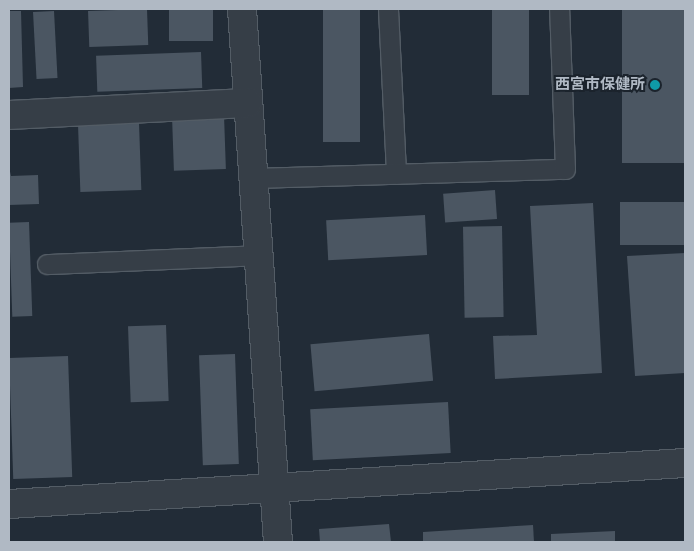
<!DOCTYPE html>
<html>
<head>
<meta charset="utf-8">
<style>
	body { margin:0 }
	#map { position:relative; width:694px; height:551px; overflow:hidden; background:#222c37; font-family:Rubik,"Noto Sans JP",sans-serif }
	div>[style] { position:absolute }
	.building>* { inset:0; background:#4b5662; transform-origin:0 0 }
	.roads { filter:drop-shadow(1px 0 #535c65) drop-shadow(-1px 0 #535c65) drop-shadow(0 1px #535c65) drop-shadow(0 -1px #535c65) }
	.lane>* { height:19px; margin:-9.5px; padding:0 9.5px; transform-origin:9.5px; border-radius:9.5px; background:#363e47 }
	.street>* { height:28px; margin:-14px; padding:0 14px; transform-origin:14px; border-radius:14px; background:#363e47 }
	.dots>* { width:14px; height:14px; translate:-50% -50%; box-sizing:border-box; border:2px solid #1b232c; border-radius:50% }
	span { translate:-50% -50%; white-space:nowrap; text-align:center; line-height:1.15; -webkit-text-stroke:4px #1b232c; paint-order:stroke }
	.poi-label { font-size:15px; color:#b0b9c4; font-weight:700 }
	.right { translate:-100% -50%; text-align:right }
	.frame { position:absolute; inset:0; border:10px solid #b0b9c4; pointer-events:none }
</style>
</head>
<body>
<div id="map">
	<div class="building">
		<div style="left:147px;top:9px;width:36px;height:59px;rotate:88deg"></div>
		<div style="left:169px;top:9px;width:44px;height:32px"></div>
		<div style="left:323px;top:9px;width:37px;height:133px"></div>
		<div style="left:492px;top:9px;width:37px;height:86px"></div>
		<div style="left:622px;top:9px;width:63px;height:154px"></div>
		<div style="clip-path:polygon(9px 11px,21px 11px,23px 87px,9px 88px)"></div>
		<div style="left:54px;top:11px;width:67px;height:21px;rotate:87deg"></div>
		<div style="left:201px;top:52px;width:36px;height:105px;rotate:88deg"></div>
		<div style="left:224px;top:115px;width:54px;height:52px;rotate:88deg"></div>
		<div style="left:139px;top:123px;width:67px;height:61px;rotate:88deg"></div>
		<div style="clip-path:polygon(9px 167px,11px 176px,38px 175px,39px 204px,9px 205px)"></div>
		<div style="left:495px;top:190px;width:29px;height:52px;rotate:86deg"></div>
		<div style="left:685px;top:202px;width:43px;height:65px;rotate:90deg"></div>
		<div style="clip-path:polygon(593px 203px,602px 373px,495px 379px,493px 336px,537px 335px,530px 206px)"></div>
		<div style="left:425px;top:215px;width:40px;height:99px;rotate:87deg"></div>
		<div style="left:29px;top:222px;width:94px;height:20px;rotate:88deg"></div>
		<div style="left:502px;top:226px;width:91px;height:39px;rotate:89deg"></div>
		<div style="clip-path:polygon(685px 253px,685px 373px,635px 376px,627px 256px)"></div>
		<div style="left:166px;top:325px;width:76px;height:38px;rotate:88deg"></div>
		<div style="left:429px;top:334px;width:47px;height:119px;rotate:85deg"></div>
		<div style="left:235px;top:354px;width:110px;height:36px;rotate:88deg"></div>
		<div style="left:68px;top:356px;width:121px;height:59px;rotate:88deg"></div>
		<div style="left:448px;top:402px;width:51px;height:138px;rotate:87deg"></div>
		<div style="clip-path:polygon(389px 524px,391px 542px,320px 542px,319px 529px)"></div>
		<div style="clip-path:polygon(533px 525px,534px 542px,423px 542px,423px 532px)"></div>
		<div style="clip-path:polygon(615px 531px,615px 542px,551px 542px,551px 534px)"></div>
	</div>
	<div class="roads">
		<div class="lane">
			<div style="left:388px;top:9px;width:165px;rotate:87.2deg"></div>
			<div style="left:254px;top:178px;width:311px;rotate:-1.7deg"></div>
			<div style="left:565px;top:169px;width:160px;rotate:-92.1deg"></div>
			<div style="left:47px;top:264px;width:212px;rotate:-2.4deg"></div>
		</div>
		<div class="street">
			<div style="left:242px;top:9px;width:534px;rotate:86.14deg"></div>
			<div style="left:9px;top:115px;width:239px;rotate:-2.9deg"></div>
			<div style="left:9px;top:504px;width:677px;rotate:-3.47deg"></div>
		</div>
	</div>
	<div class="dots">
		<div style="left:655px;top:85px;background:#0f9aa8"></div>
	</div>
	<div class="poi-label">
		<span class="right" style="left:645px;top:85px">西宮市保健所</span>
	</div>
	<div class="frame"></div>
</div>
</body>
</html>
